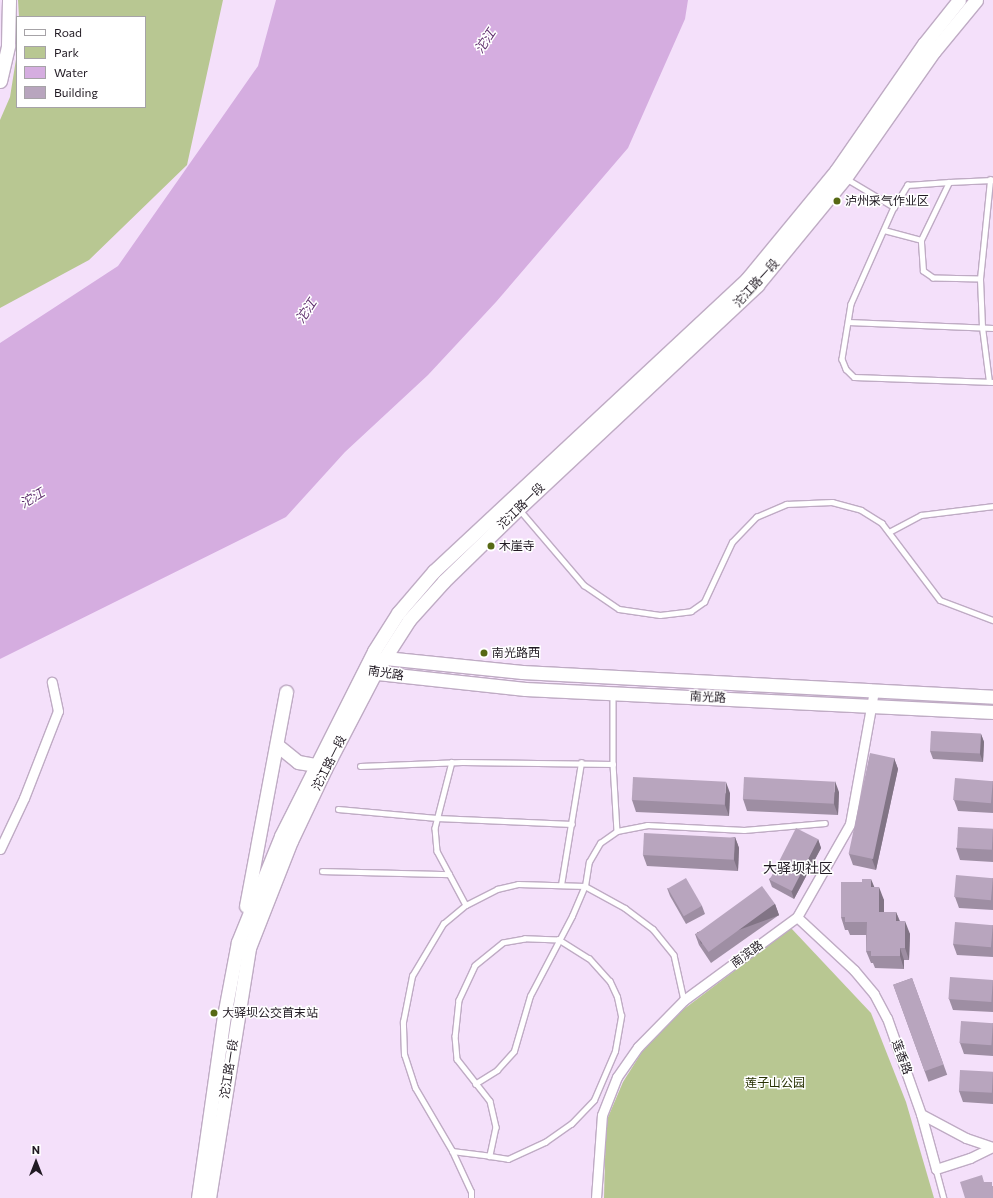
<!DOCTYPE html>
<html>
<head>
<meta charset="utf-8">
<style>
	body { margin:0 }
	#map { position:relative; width:993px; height:1198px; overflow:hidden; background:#f4e0fa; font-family:Commissioner,"Noto Sans SC",sans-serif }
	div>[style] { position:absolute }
	.green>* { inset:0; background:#b8c792 }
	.water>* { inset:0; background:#d5ade0 }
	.roads { filter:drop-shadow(1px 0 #bfabc4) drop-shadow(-1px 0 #bfabc4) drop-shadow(0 1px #bfabc4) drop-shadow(0 -1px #bfabc4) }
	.lane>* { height:4.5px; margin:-2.25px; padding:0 2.25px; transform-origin:2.25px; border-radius:2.25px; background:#fff }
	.street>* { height:9px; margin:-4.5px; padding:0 4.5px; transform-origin:4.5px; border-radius:4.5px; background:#fff }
	.secondary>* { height:13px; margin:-6.5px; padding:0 6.5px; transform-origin:6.5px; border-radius:6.5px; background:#fff }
	.wall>* { inset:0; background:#9e8ea3; transform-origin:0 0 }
	.shaded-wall>* { inset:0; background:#817485; transform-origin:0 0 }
	.building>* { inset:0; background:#b8a5be; transform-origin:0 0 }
	.dots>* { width:11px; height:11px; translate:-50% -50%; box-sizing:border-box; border:2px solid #fff; border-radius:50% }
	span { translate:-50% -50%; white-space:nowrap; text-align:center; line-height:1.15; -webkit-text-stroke:3px #fff; paint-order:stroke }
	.poi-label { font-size:12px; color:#211a23 }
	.left { translate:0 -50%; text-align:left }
	.street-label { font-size:12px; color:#211a23 }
	.park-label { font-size:12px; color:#263001 }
	.water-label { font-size:13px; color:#5f2f6d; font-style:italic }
	.quarter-label { font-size:14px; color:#211a23 }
	.legend { position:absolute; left:16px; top:16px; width:130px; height:92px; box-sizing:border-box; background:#fff; border:1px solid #a6a3a7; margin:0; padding:5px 7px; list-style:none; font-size:12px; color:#211a23 }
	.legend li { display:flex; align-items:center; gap:8px; height:20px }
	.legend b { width:20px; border:1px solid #a6a3a7 }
	.north { position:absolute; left:16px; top:1142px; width:40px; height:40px; -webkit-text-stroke:3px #fff; paint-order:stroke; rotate:0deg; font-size:11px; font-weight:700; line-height:16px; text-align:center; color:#211a23 }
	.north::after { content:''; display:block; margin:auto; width:14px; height:18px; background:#211a23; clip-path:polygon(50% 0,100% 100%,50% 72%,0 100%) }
</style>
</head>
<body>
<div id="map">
	<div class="green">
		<div style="clip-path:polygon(18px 0,223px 0,187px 165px,89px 260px,0 308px,0 120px,10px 97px,17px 53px,17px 107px,145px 107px,145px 17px,19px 17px)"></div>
		<div style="clip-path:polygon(791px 928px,871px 1013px,906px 1102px,934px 1198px,604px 1198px,606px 1122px,623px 1082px,645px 1047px,684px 1009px)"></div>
	</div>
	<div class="water">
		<div style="clip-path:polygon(276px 0,688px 0,685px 19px,628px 148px,496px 302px,428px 375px,345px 452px,286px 517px,0 659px,0 343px,118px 266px,258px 66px)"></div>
	</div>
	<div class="roads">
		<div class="lane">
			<div style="left:847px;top:179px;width:55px;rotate:30.8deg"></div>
			<div style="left:894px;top:207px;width:106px;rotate:113.9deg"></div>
			<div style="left:851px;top:304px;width:56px;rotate:99.3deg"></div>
			<div style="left:842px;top:359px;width:11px;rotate:68deg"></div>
			<div style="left:846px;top:369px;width:11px;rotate:45deg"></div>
			<div style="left:854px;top:377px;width:139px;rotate:2.1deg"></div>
			<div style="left:894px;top:207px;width:26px;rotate:-59deg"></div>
			<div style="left:907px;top:185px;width:42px;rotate:-4.1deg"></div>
			<div style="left:884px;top:230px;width:38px;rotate:15deg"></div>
			<div style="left:980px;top:279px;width:47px;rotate:-178.8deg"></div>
			<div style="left:933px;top:278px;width:12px;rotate:-145deg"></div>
			<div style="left:923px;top:271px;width:31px;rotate:-94deg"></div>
			<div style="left:921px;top:240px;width:64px;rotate:-64.2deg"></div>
			<div style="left:949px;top:182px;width:43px;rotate:-2.7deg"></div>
			<div style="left:848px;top:322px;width:145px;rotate:2.4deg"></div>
			<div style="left:989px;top:382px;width:55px;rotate:-97.3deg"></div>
			<div style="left:982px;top:327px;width:48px;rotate:-92.4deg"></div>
			<div style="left:980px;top:279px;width:100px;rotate:-84.2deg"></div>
			<div style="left:519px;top:509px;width:100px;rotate:49.5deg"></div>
			<div style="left:584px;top:585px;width:42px;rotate:34.4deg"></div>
			<div style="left:619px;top:609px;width:41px;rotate:8.3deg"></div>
			<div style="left:660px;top:615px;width:31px;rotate:-7deg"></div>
			<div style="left:691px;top:611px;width:16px;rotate:-35deg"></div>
			<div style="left:704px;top:602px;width:66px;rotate:-65deg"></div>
			<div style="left:732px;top:542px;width:35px;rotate:-46deg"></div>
			<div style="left:756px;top:517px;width:33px;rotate:-23deg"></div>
			<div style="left:786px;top:504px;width:46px;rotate:-2.5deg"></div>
			<div style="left:832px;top:502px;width:30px;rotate:15deg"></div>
			<div style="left:861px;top:510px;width:25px;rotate:32deg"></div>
			<div style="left:882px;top:523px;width:96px;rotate:53deg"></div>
			<div style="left:940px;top:600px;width:57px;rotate:20.7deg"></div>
			<div style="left:889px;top:532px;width:36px;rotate:-28deg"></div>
			<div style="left:921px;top:515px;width:73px;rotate:-7.1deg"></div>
			<div style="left:613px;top:695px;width:69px;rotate:90deg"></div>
			<div style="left:613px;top:764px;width:67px;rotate:86.6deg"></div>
			<div style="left:452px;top:762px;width:68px;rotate:104.4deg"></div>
			<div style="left:435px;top:828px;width:23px;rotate:85deg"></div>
			<div style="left:437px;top:851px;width:61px;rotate:61.8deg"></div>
			<div style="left:360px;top:766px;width:102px;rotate:-2.2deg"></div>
			<div style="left:462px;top:762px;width:151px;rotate:0.8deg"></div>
			<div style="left:338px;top:809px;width:99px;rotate:5.2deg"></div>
			<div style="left:437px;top:818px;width:135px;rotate:2.5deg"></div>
			<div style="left:322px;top:871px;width:127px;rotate:1.4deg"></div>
			<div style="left:561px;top:885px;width:124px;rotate:-80.7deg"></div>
			<div style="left:475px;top:1084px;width:26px;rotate:-32deg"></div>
			<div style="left:497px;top:1070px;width:25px;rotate:-48deg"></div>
			<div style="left:514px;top:1051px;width:57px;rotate:-73.8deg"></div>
			<div style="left:530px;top:996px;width:90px;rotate:-62.3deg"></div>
			<div style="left:572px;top:916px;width:33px;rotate:-67deg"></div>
			<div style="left:585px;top:886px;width:24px;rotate:-81deg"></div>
			<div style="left:589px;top:862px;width:22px;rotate:-60deg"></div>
			<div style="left:600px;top:843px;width:21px;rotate:-35deg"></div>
			<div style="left:617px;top:831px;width:31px;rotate:-11deg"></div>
			<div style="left:647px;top:825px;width:97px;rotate:3deg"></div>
			<div style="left:744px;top:830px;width:81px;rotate:-4.9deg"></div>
			<div style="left:452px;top:1151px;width:38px;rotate:7deg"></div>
			<div style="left:490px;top:1156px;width:18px;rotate:9deg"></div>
			<div style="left:508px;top:1159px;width:41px;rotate:-24.7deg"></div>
			<div style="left:545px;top:1142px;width:32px;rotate:-35deg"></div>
			<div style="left:571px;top:1124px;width:33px;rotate:-46deg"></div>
			<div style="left:594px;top:1100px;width:53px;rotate:-66.8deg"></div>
			<div style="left:615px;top:1051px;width:36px;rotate:-80deg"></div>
			<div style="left:621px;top:1016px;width:19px;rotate:-102deg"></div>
			<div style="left:617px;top:997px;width:17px;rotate:-115deg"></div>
			<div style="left:610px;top:982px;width:31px;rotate:-132deg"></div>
			<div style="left:589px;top:959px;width:36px;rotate:-148deg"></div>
			<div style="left:558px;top:940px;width:33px;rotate:-178deg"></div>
			<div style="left:525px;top:939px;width:22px;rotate:170deg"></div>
			<div style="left:503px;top:943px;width:36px;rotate:141deg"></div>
			<div style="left:475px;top:966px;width:38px;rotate:115deg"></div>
			<div style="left:459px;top:1000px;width:36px;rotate:96deg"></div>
			<div style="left:455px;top:1036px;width:23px;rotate:85deg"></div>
			<div style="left:457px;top:1059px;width:53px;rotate:51.8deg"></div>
			<div style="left:490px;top:1101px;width:27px;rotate:77deg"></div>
			<div style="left:496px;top:1127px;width:30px;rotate:102deg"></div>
			<div style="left:936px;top:1169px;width:30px;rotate:75deg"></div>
			<div style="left:471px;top:1198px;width:6px;rotate:-90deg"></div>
			<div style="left:471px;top:1192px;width:45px;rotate:-114.9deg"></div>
			<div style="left:452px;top:1151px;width:73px;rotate:-120.4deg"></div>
			<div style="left:415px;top:1088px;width:35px;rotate:-108deg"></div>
			<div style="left:404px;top:1055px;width:33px;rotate:-92deg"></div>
			<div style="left:403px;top:1022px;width:47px;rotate:-78.9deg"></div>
			<div style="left:412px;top:976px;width:61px;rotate:-59.2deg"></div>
			<div style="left:443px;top:924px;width:30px;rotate:-40deg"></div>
			<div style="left:466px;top:905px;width:35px;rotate:-27deg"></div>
			<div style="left:497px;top:889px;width:22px;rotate:-13deg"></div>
			<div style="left:518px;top:884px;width:67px;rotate:1.7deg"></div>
			<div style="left:585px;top:886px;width:46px;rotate:28.8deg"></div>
			<div style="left:625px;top:908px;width:35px;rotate:37deg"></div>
			<div style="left:653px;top:929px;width:33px;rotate:51deg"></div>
			<div style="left:674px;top:955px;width:46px;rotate:77.5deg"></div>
		</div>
		<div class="street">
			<div style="left:0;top:849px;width:56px;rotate:-64.8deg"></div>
			<div style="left:24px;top:798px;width:93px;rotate:-68.7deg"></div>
			<div style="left:58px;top:711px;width:30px;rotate:-102deg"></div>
			<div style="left:797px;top:917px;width:78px;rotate:42.9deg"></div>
			<div style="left:854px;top:970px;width:31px;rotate:50deg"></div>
			<div style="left:874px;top:994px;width:27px;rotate:62deg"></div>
			<div style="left:887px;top:1018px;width:102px;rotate:70.5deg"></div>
			<div style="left:921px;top:1114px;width:57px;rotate:74.7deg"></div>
			<div style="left:936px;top:1169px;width:36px;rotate:-18deg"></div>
			<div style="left:970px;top:1158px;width:25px;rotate:-26deg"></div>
			<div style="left:921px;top:1114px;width:51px;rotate:28.1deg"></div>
			<div style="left:966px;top:1138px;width:28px;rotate:19deg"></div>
			<div style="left:596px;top:1198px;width:83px;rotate:-85.9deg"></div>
			<div style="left:602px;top:1115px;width:41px;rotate:-68.5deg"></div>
			<div style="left:617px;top:1077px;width:37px;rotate:-55deg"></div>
			<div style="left:638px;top:1047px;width:66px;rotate:-45.6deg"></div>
			<div style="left:684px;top:1000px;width:140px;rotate:-36.3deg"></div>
			<div style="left:797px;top:917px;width:107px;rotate:-60.3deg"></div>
			<div style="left:850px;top:824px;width:136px;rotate:-79.8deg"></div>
		</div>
		<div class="secondary">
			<div style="left:0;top:81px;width:37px;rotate:-77deg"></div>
			<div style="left:8px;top:45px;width:45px;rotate:-88.7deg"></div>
			<div style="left:378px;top:662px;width:8px;rotate:-30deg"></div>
			<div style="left:385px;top:658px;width:138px;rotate:5.8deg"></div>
			<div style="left:522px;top:672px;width:472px;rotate:3deg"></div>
			<div style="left:368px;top:672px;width:158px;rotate:6.2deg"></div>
			<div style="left:525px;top:689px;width:469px;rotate:2.8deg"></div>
			<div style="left:277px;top:745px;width:27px;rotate:39deg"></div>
			<div style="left:298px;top:762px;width:17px;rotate:10deg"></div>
			<div style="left:246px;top:906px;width:218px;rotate:-79.4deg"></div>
			<div style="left:198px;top:1198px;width:184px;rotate:-81.9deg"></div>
			<div style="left:224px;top:1016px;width:75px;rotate:-79.3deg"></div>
			<div style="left:238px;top:942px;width:114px;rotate:-67.9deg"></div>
			<div style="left:281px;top:836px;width:207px;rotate:-63.3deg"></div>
			<div style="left:374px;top:651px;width:45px;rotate:-57.7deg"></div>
			<div style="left:398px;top:613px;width:55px;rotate:-49.4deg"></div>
			<div style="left:434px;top:571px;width:428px;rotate:-43deg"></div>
			<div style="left:747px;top:279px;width:140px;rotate:-50.5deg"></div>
			<div style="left:836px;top:171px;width:155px;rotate:-55.3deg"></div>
			<div style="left:924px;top:44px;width:56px;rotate:-51.5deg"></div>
			<div style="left:209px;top:1198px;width:253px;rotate:-80.9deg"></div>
			<div style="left:249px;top:948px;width:115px;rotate:-68.6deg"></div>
			<div style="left:291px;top:841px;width:80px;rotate:-64.7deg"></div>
			<div style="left:325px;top:769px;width:108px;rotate:-62.5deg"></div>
			<div style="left:375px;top:673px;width:63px;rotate:-57.3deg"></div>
			<div style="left:409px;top:620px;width:52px;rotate:-48.1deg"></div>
			<div style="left:444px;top:581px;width:103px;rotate:-44.2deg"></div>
			<div style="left:518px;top:509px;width:328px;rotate:-43.1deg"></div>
			<div style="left:757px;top:285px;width:139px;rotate:-50.6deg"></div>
			<div style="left:845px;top:178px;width:155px;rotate:-55deg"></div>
			<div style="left:934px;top:51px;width:66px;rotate:-50.5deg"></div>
		</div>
	</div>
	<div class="wall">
		<div style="clip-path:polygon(981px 734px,984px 742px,983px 762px,933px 759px,930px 751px)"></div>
		<div style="clip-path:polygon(894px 758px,898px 769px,876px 870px,853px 865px,849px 854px)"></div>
		<div style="clip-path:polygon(993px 781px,993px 813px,958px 811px,954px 800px)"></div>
		<div style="clip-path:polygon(839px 792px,838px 815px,747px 811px,743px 799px)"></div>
		<div style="clip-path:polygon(730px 793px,729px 816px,636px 812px,632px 800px)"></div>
		<div style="clip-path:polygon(993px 829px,993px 862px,960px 860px,956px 848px)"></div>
		<div style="clip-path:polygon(735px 837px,739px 848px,738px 871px,647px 866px,643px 855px)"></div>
		<div style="clip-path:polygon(818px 839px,821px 848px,794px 899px,772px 887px,769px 879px)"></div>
		<div style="clip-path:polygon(993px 878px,993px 910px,959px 908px,955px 897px)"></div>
		<div style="clip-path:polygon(874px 887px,884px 900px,884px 912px,896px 912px,900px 921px,910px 934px,909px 960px,904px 960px,904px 969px,875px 968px,873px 963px,871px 963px,866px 951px,866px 935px,850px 935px,848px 930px,845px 930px,841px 917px)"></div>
		<div style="clip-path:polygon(667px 888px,702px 906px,705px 914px,686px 924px,670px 896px)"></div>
		<div style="clip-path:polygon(775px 904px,779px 915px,711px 963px,699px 945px,695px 934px)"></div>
		<div style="clip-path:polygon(993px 925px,993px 957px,957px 955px,953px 944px)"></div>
		<div style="left:912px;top:978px;width:103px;height:20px;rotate:70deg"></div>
		<div style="clip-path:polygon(993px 980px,993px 1012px,953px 1010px,949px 999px)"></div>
		<div style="clip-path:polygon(993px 1023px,993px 1056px,964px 1054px,960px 1043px)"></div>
		<div style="clip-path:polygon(993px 1072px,993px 1104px,963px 1102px,959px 1091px)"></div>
	</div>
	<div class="shaded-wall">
		<div style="clip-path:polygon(981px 734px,984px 742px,983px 762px,980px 754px)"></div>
		<div style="clip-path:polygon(894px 758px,898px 769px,876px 870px,872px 859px)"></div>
		<div style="clip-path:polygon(835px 781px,839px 792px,838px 815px,834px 804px)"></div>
		<div style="clip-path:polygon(726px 782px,730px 793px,729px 816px,725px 805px)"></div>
		<div style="clip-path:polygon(735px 837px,739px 848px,738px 871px,734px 860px)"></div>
		<div style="clip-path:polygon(818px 839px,821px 848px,794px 899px,791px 890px)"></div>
		<div style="clip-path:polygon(871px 879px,876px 891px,871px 887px)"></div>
		<div style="clip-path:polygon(879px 887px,884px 900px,884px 925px,879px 912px)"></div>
		<div style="left:775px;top:904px;width:12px;height:83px;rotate:70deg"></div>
		<div style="clip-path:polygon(896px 912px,901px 925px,896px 921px)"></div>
		<div style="clip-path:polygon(905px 921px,910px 934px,909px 960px,905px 948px)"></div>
		<div style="clip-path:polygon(900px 948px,904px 960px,904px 969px,900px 956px)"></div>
	</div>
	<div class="building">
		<div style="left:931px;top:731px;width:50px;height:20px;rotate:3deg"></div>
		<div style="left:870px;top:753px;width:25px;height:103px;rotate:12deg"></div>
		<div style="left:633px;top:777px;width:93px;height:23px;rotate:3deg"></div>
		<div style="left:744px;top:777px;width:91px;height:22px;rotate:3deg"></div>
		<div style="left:955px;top:778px;width:38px;height:22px;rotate:5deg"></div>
		<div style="left:958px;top:827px;width:35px;height:21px;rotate:3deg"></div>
		<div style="left:796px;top:828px;width:25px;height:58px;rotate:27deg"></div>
		<div style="left:644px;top:833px;width:91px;height:22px;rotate:3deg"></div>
		<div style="left:956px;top:875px;width:37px;height:22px;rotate:5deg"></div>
		<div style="left:686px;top:878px;width:32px;height:21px;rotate:60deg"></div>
		<div style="clip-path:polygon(862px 879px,871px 879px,871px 887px,879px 887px,879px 912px,896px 912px,896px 921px,905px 921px,905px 948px,900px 948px,900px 956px,871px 956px,871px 951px,866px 951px,867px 922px,845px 922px,845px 917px,841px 917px,841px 882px,862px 882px)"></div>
		<div style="left:762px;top:886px;width:22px;height:82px;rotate:54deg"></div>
		<div style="left:955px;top:922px;width:38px;height:22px;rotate:5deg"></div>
		<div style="left:950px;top:977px;width:43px;height:22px;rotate:4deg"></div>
		<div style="left:912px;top:978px;width:92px;height:20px;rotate:70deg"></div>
		<div style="left:961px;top:1021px;width:32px;height:22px;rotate:4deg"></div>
		<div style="left:960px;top:1070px;width:33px;height:21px;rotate:3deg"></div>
		<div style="clip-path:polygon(982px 1175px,984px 1182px,992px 1182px,992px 1186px,993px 1186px,993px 1198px,965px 1198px,960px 1182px)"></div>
	</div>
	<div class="dots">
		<div style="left:837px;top:201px;background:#576914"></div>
		<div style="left:491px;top:546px;background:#576914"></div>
		<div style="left:484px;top:653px;background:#576914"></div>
		<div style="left:214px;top:1013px;background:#576914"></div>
	</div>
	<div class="poi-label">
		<span class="left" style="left:845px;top:201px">泸州采气作业区</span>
		<span class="left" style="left:499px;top:546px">木崖寺</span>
		<span class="left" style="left:492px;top:653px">南光路西</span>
		<span class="left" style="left:222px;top:1013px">大驿坝公交首末站</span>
	</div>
	<div class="street-label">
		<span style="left:756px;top:283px;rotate:-47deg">沱江路一段</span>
		<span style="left:521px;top:506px;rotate:-44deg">沱江路一段</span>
		<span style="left:386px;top:673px;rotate:9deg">南光路</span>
		<span style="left:708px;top:697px;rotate:3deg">南光路</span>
		<span style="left:329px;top:763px;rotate:-63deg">沱江路一段</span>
		<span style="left:747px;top:954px;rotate:-36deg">南滨路</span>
		<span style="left:902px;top:1057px;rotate:70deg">莲香路</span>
		<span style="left:229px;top:1069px;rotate:-81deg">沱江路一段</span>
	</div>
	<div class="park-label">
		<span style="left:775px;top:1083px">莲子山公园</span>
	</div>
	<div class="water-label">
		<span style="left:485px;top:41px;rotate:-56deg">沱江</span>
		<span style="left:306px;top:311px;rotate:-56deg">沱江</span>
		<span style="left:32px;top:498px;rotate:-31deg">沱江</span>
	</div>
	<div class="quarter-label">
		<span style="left:798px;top:868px">大驿坝社区</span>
	</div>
	<ul class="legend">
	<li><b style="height:5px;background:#fff"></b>Road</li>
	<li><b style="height:11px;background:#b8c792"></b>Park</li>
	<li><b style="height:11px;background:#d5ade0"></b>Water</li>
	<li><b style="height:11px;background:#b8a5be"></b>Building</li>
	</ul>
	<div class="north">N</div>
</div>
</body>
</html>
